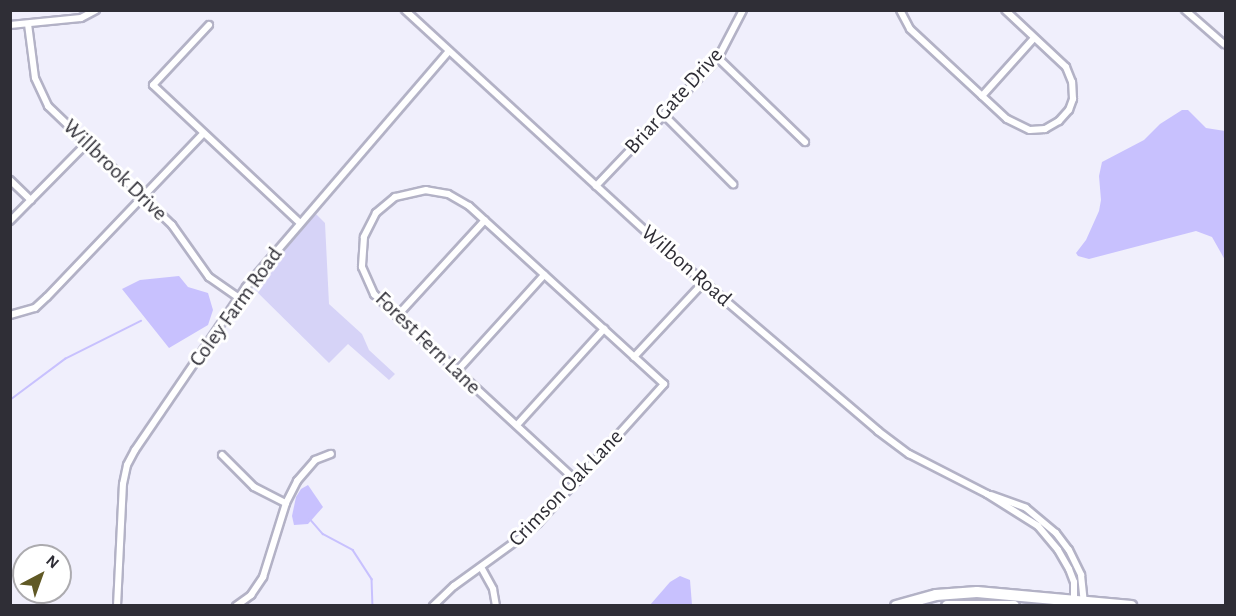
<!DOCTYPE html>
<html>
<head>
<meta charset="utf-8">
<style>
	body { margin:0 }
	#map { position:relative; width:1236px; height:616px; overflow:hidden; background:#f0effc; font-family:"Alegreya Sans",sans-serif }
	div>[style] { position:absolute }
	.green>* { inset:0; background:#d6d3f7 }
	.water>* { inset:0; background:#c8c1fe }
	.stream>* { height:1.5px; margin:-0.75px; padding:0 0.75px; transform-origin:0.75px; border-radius:0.75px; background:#c8c1fe }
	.roads { filter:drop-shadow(2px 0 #b3b2c6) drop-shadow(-2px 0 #b3b2c6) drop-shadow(0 2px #b3b2c6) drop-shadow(0 -2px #b3b2c6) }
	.minor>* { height:6px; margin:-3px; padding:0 3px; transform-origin:3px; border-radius:3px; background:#fff }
	.trunk>* { height:10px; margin:-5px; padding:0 5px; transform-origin:5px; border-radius:5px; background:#fff }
	span { translate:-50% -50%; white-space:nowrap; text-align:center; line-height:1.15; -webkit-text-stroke:6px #fff; paint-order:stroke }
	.street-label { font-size:22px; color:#2f2e36 }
	.frame { position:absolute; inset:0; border:12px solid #2f2e36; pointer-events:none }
	.north { position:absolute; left:12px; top:544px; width:60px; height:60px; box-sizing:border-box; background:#fff; border:2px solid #acabaf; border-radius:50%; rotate:41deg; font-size:16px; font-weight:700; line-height:24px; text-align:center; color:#2f2e36 }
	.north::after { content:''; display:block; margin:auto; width:21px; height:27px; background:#605925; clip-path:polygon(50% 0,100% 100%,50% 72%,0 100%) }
</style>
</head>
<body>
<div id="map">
	<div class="green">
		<div style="clip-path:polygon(315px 213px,325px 223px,329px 304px,362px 334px,369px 350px,395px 374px,389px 380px,348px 344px,329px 363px,253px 288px,266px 269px)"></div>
	</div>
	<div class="water">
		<div style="clip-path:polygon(1182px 110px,1188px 110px,1206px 128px,1225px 131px,1225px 260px,1212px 237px,1196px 231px,1089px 259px,1078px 256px,1076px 253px,1086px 240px,1099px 211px,1101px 200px,1099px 176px,1102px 162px,1144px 140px,1160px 124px)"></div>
		<div style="clip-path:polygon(179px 276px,188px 287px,208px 293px,213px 310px,208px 325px,169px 348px,122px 289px,140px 280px)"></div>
		<div style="clip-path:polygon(308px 485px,323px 507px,308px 524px,294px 525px,292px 516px,296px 497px,301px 489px)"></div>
		<div style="clip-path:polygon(680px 576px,690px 580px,692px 605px,650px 605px,670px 582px)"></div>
	</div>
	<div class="stream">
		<div style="left:10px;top:400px;width:69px;rotate:-36.7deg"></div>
		<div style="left:65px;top:359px;width:85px;rotate:-26.6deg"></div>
		<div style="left:310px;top:519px;width:20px;rotate:49deg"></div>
		<div style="left:323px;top:534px;width:34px;rotate:28deg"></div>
		<div style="left:353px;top:550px;width:35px;rotate:57deg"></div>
		<div style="left:372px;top:579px;width:27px;rotate:88deg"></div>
	</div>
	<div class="roads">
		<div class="minor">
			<div style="left:405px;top:10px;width:352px;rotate:42.6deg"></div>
			<div style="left:664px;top:248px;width:282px;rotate:40.5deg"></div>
			<div style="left:878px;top:431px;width:39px;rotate:37deg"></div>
			<div style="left:909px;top:454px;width:88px;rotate:27.1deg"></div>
			<div style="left:987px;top:494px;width:60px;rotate:32.1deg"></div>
			<div style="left:1038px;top:526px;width:31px;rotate:50deg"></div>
			<div style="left:1058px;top:550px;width:22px;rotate:60deg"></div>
			<div style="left:1069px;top:569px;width:14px;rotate:69deg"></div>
			<div style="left:1074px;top:582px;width:22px;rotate:90deg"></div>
			<div style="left:900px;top:10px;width:21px;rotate:62deg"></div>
			<div style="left:910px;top:29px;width:132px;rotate:42.9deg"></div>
			<div style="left:1007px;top:119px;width:25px;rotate:26deg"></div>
			<div style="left:1030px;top:130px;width:15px;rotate:-4deg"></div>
			<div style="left:1045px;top:129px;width:16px;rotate:-30deg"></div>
			<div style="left:1059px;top:121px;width:15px;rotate:-48deg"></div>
			<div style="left:1069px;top:110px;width:12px;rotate:-70deg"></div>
			<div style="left:1073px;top:99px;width:17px;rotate:-93deg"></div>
			<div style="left:1072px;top:82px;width:16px;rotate:-112deg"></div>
			<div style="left:1066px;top:67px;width:83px;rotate:-136.9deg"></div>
			<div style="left:1185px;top:10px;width:52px;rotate:41.1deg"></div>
			<div style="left:28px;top:24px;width:54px;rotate:82.6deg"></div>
			<div style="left:35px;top:78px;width:31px;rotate:65deg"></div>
			<div style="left:48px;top:106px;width:172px;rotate:43.8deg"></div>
			<div style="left:172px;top:225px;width:64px;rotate:54.6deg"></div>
			<div style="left:209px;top:277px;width:35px;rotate:35deg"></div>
			<div style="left:10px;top:25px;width:71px;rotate:-5.6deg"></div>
			<div style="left:81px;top:18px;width:17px;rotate:-28deg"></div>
			<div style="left:209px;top:25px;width:82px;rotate:133deg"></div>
			<div style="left:153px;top:85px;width:202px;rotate:43.2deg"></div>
			<div style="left:718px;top:58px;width:121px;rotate:44deg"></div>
			<div style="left:982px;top:96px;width:78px;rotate:-48.1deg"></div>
			<div style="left:664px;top:115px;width:98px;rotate:45deg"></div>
			<div style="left:10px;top:180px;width:29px;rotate:44deg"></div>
			<div style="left:596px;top:186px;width:177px;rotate:-46.4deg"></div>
			<div style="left:718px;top:58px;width:54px;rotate:-62.5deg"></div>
			<div style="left:10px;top:221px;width:108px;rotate:-45.4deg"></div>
			<div style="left:10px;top:315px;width:26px;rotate:-16deg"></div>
			<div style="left:35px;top:308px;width:16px;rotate:-43deg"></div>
			<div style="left:47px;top:297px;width:226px;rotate:-46.3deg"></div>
			<div style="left:397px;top:316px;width:130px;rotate:-47.5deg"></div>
			<div style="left:634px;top:357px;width:103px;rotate:-47deg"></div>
			<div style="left:457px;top:371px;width:130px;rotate:-47.8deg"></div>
			<div style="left:517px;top:425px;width:130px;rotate:-47.8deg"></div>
			<div style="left:222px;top:455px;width:45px;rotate:45deg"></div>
			<div style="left:254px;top:487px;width:36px;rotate:27deg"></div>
			<div style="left:991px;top:495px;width:37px;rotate:20deg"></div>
			<div style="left:1026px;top:508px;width:39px;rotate:40deg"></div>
			<div style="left:1056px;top:533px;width:21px;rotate:53deg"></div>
			<div style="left:1069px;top:550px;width:28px;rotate:64deg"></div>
			<div style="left:1081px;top:575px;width:29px;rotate:84deg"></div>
			<div style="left:481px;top:567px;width:25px;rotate:61deg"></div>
			<div style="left:493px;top:589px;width:17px;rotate:80deg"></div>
			<div style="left:117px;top:606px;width:122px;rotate:-87.2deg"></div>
			<div style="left:123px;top:484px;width:19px;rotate:-78deg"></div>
			<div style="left:127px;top:465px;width:17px;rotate:-62deg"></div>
			<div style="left:135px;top:450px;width:197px;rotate:-55.7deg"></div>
			<div style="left:246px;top:287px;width:311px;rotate:-49.3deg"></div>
			<div style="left:236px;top:606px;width:19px;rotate:-36deg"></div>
			<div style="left:251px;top:595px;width:22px;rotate:-56deg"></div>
			<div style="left:263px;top:577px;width:77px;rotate:-72.7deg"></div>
			<div style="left:286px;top:503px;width:25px;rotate:-63deg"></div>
			<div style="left:297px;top:481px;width:28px;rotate:-49deg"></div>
			<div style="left:315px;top:460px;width:17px;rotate:-21deg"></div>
			<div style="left:433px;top:606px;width:29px;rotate:-44deg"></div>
			<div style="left:454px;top:586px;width:85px;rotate:-35.9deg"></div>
			<div style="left:523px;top:536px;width:20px;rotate:-41deg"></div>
			<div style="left:538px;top:523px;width:25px;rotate:-48deg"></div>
			<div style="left:555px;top:504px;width:38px;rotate:-47deg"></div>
			<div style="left:581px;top:476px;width:124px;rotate:-47.9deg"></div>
			<div style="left:664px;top:384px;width:264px;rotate:-137.6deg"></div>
			<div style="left:469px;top:206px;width:24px;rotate:-150deg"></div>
			<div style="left:448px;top:194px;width:22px;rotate:-170deg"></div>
			<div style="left:426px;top:190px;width:32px;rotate:167deg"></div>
			<div style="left:395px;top:197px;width:25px;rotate:140deg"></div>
			<div style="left:376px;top:213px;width:27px;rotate:117deg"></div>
			<div style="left:364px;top:237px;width:30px;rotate:94deg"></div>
			<div style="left:362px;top:267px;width:30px;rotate:66deg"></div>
			<div style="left:374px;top:294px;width:276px;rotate:42.7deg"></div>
		</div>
		<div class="trunk">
			<div style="left:896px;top:606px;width:41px;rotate:-15.4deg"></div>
			<div style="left:936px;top:595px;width:41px;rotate:-4.2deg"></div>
			<div style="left:977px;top:592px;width:155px;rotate:5.2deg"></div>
			<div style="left:947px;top:606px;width:67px"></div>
		</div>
	</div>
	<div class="street-label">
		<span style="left:674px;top:101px;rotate:-48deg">Briar Gate Drive</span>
		<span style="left:115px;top:170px;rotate:44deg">Willbrook Drive</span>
		<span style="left:686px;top:266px;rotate:41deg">Wilbon Road</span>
		<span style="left:236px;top:307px;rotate:-54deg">Coley Farm Road</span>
		<span style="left:428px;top:343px;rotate:44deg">Forest Fern Lane</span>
		<span style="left:566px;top:488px;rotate:-46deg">Crimson Oak Lane</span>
	</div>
	<div class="frame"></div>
	<div class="north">N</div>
</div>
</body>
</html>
